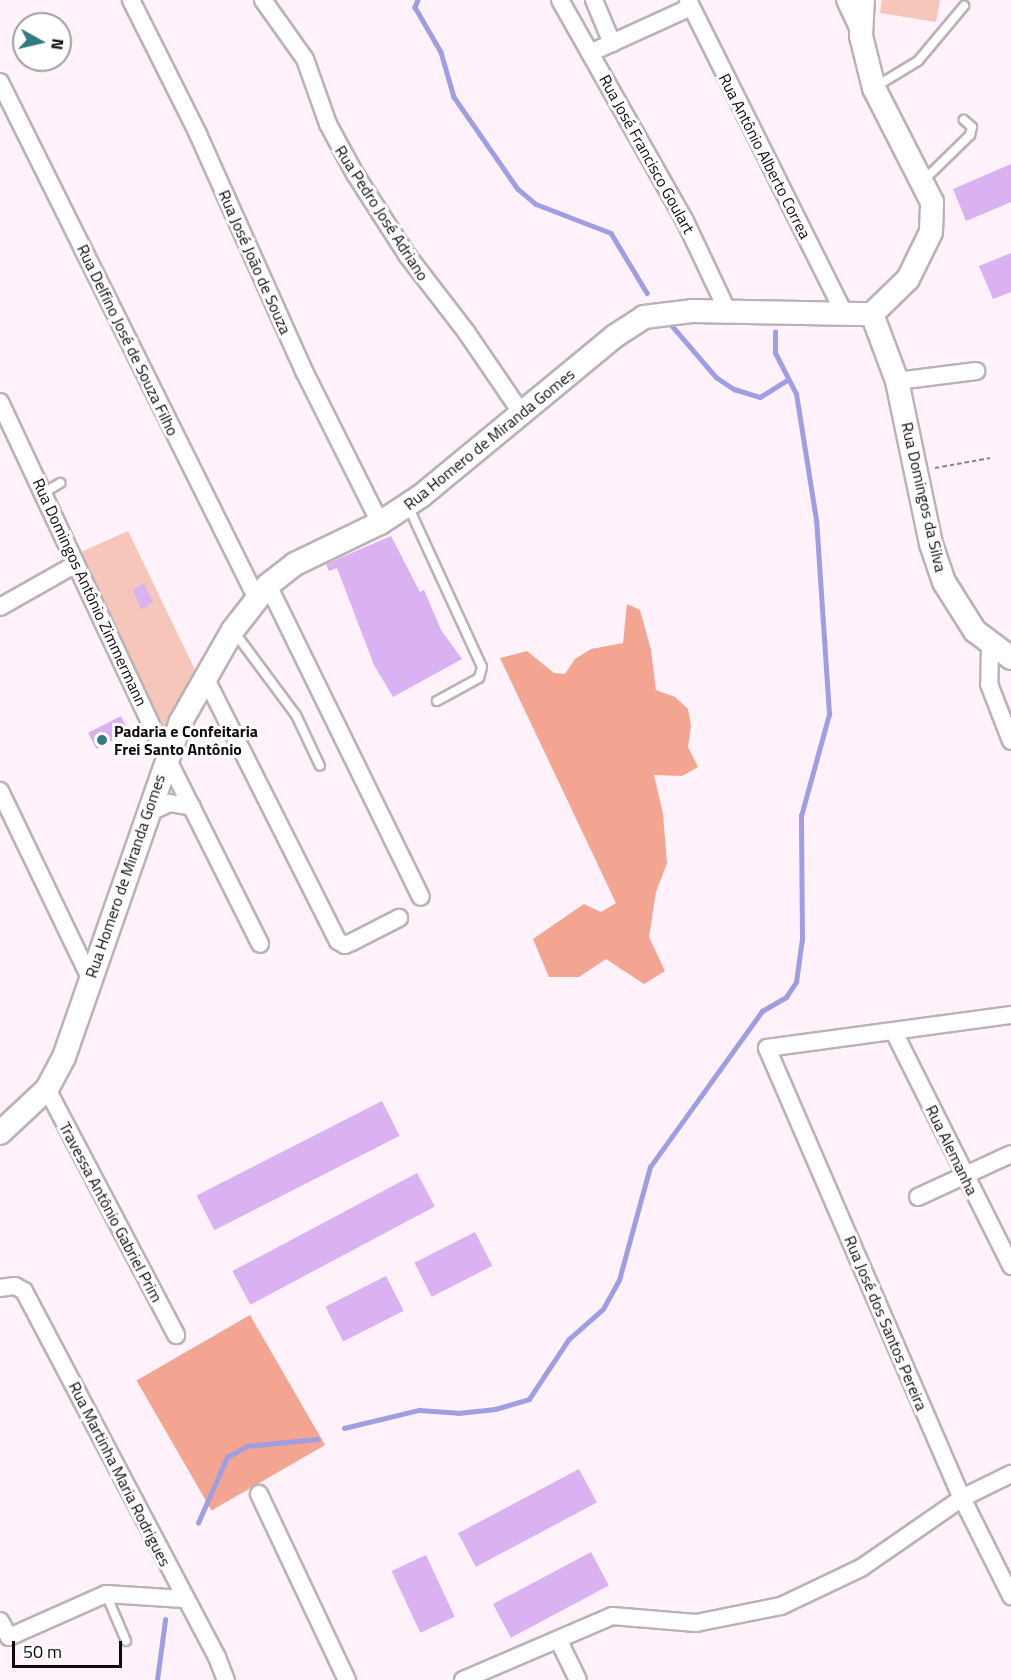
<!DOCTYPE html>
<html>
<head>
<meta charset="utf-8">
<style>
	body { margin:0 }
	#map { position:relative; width:1011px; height:1680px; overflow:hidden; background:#fff2fa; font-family:"Titillium Web",sans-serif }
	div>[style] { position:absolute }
	.green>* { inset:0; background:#f7c6ba }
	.forest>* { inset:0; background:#f3a592; transform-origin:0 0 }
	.stream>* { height:4.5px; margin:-2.25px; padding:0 2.25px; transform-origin:2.25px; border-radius:2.25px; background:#a09ee2 }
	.building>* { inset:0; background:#dab2f2; transform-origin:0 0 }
	.path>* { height:2px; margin-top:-1px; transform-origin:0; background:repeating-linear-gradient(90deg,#8d848a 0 4.5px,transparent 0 7.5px) }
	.roads { filter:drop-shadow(2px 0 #bdb1b8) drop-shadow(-2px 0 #bdb1b8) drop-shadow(0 2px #bdb1b8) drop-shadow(0 -2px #bdb1b8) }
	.lane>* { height:8px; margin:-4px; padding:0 4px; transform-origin:4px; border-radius:4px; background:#fff }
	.street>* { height:16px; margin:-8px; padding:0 8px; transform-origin:8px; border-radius:8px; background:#fff }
	.secondary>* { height:22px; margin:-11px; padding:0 11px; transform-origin:11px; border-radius:11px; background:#fff }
	.dots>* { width:16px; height:16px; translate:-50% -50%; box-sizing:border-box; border:3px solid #fff; border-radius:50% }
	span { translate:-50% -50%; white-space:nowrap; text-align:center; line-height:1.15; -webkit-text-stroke:6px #fff; paint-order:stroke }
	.street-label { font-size:16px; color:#0e0a0d }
	.poi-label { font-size:16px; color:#0e0a0d; font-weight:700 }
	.left { translate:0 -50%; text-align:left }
	.north { position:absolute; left:12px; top:12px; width:60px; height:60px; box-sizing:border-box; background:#fff; border:2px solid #9f9d9e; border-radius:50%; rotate:98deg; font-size:16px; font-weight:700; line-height:24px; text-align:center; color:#0e0a0d }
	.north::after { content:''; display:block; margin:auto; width:21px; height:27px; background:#327b81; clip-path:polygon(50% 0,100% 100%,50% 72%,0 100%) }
	.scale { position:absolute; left:12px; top:1641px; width:110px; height:27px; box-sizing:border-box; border:3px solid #0e0a0d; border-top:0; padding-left:8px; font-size:18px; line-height:21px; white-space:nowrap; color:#0e0a0d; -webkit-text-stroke:4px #fff; paint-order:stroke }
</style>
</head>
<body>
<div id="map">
	<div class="green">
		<div style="clip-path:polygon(882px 0,940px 0,936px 22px,880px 13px)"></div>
		<div style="clip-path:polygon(128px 531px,195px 670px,166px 732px,81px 552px)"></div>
	</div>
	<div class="forest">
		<div style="clip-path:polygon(627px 604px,640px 610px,651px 650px,656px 690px,675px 697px,688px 709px,691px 726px,688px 747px,698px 767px,682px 776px,654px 775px,663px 814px,667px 863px,656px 892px,649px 937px,665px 971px,644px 984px,606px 959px,579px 977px,549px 977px,533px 939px,584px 904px,601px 912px,616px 903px,500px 658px,527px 651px,554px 673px,565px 674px,575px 659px,591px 649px,623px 643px)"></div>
		<div style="left:250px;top:1315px;width:150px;height:131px;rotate:60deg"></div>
	</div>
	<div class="stream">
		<div style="left:418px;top:0;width:8px;rotate:113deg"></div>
		<div style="left:415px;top:7px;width:52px;rotate:60deg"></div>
		<div style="left:441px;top:52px;width:47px;rotate:73.9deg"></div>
		<div style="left:454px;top:97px;width:112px;rotate:55.2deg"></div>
		<div style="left:518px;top:189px;width:23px;rotate:40deg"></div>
		<div style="left:536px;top:204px;width:80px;rotate:21.1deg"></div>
		<div style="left:611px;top:233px;width:70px;rotate:59deg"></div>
		<div style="left:668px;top:321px;width:74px;rotate:49.4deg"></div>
		<div style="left:716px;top:377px;width:22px;rotate:34deg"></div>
		<div style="left:734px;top:389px;width:27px;rotate:17deg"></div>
		<div style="left:760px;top:397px;width:31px;rotate:-32deg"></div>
		<div style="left:344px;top:1428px;width:77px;rotate:-13.5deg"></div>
		<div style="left:419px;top:1410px;width:39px;rotate:4deg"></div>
		<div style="left:458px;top:1413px;width:37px;rotate:-6deg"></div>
		<div style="left:495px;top:1409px;width:35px;rotate:-16deg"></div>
		<div style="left:529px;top:1399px;width:71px;rotate:-56.5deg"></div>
		<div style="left:568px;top:1340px;width:47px;rotate:-41.5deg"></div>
		<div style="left:603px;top:1309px;width:33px;rotate:-61deg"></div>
		<div style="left:619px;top:1280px;width:117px;rotate:-74.7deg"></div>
		<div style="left:650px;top:1167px;width:192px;rotate:-54.3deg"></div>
		<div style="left:762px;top:1011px;width:28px;rotate:-30deg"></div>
		<div style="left:786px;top:997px;width:18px;rotate:-56deg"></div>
		<div style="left:796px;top:982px;width:43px;rotate:-82.1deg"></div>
		<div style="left:802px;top:939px;width:123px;rotate:-90.5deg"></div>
		<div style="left:801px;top:816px;width:106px;rotate:-74.6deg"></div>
		<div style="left:829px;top:714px;width:194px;rotate:-93.8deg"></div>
		<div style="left:816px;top:520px;width:128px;rotate:-99deg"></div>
		<div style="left:796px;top:394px;width:46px;rotate:-117.1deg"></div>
		<div style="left:775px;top:353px;width:21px;rotate:-90deg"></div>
		<div style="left:198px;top:1523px;width:72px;rotate:-66.3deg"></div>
		<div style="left:227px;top:1457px;width:23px;rotate:-29deg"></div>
		<div style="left:247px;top:1446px;width:71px;rotate:-5.6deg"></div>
		<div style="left:157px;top:1680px;width:61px;rotate:-82.4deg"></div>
	</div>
	<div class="building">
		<div style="clip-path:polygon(1011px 164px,1011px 202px,966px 221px,953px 189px)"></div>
		<div style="clip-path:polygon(1011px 253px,1011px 292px,993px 299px,979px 266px)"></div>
		<div style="clip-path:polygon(391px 536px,420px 592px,424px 590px,441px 630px,462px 659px,393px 697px,374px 665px,337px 568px,329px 571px,326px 564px)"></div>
		<div style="clip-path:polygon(144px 583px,153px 602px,141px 610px,133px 590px)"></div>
		<div style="left:121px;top:716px;width:18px;height:37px;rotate:63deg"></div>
		<div style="left:382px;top:1101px;width:39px;height:208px;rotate:63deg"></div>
		<div style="left:417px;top:1173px;width:38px;height:209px;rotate:62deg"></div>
		<div style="left:475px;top:1232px;width:38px;height:68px;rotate:63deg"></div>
		<div style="left:386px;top:1276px;width:39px;height:68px;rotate:63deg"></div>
		<div style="left:579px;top:1469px;width:38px;height:137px;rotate:62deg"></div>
		<div style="left:591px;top:1552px;width:38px;height:111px;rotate:62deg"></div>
		<div style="left:426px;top:1555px;width:68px;height:38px;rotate:65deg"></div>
	</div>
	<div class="path">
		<div style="left:935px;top:468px;width:56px;rotate:-10.3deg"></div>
	</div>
	<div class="roads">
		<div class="lane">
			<div style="left:875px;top:87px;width:50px;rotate:-31.2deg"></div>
			<div style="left:918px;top:61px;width:72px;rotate:-50.1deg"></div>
			<div style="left:923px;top:181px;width:66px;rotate:-44.4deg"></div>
			<div style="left:970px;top:135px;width:8px;rotate:-76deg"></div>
			<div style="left:972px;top:127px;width:11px;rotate:-139deg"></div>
			<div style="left:43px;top:493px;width:20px;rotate:-30deg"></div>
			<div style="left:408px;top:506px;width:177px;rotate:65.3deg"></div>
			<div style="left:482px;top:667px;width:11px;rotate:105deg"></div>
			<div style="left:479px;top:678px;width:48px;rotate:151.3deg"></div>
			<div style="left:235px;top:633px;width:102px;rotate:53.4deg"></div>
			<div style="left:296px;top:715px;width:56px;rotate:64.8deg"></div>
			<div style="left:106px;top:1594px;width:51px;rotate:66.9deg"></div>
		</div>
		<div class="street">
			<div style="left:131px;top:0;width:150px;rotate:63.4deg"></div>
			<div style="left:198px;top:134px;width:260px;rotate:65.9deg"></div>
			<div style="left:304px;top:371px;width:170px;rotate:63.4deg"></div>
			<div style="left:263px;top:0;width:72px;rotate:54.6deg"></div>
			<div style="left:305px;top:59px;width:69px;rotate:70.5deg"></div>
			<div style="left:328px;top:124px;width:57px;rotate:61.6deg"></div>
			<div style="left:355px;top:174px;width:96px;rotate:57.3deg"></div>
			<div style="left:407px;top:255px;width:98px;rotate:52.4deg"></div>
			<div style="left:467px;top:333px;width:99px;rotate:55.7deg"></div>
			<div style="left:560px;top:0;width:252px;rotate:60.5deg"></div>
			<div style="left:684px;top:219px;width:103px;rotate:64.7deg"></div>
			<div style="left:594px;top:0;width:47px;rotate:67.3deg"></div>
			<div style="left:688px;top:0;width:347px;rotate:63.5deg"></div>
			<div style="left:845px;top:0;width:35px;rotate:65deg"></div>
			<div style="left:590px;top:53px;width:111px;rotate:-24.5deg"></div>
			<div style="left:0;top:82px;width:575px;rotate:63.57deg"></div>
			<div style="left:897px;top:381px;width:80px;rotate:-7.2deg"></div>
			<div style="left:0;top:402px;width:391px;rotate:64.9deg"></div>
			<div style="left:166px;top:756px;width:210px;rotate:63.4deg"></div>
			<div style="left:268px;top:585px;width:347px;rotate:63.9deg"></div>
			<div style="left:0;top:607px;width:87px;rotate:-29.5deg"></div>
			<div style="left:990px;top:645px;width:39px;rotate:91deg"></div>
			<div style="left:989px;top:684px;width:61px;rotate:68.9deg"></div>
			<div style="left:205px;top:677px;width:296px;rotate:63.3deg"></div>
			<div style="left:338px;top:941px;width:8px;rotate:30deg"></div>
			<div style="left:345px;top:945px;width:8px;rotate:-23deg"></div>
			<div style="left:352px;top:942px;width:53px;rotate:-27.1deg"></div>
			<div style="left:0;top:791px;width:208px;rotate:64.3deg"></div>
			<div style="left:146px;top:814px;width:26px;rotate:-25deg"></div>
			<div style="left:170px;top:803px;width:22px;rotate:10deg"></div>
			<div style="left:1011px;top:1015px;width:246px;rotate:172.3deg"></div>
			<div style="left:767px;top:1048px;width:490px;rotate:66.6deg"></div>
			<div style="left:962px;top:1498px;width:110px;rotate:63.4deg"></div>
			<div style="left:894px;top:1032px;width:262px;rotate:63.4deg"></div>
			<div style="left:47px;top:1089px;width:278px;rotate:62.3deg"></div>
			<div style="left:918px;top:1197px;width:102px;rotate:-24.8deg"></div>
			<div style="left:0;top:1288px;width:15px;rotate:-8deg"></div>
			<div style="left:15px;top:1286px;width:10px;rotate:29deg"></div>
			<div style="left:24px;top:1291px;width:414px;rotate:62.2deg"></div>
			<div style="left:217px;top:1657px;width:25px;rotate:69deg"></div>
			<div style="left:259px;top:1494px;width:206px;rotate:64.7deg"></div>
			<div style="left:0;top:1621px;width:18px;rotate:61deg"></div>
			<div style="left:9px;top:1637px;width:106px;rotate:-23.9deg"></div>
			<div style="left:106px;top:1594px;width:78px;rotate:3.7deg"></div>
			<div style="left:559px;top:1641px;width:43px;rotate:64deg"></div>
			<div style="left:463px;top:1680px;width:162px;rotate:-23.2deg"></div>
			<div style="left:612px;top:1616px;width:84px;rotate:4.8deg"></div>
			<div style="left:696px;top:1623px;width:87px;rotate:-11.3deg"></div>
			<div style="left:781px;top:1606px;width:89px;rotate:-25.4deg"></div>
			<div style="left:861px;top:1568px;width:123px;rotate:-34.7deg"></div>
			<div style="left:962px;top:1498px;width:55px;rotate:-26.1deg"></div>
		</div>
		<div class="secondary">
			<div style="left:872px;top:314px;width:72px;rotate:69.5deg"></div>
			<div style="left:897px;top:381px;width:167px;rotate:78.2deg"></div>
			<div style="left:931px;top:544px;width:40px;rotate:71.1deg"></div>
			<div style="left:944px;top:582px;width:58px;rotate:57.7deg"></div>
			<div style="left:975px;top:631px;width:45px;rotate:36.9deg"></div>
			<div style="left:0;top:1133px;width:64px;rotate:-43.1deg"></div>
			<div style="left:47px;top:1089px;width:36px;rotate:-62deg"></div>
			<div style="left:64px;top:1057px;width:354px;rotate:-70.8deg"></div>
			<div style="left:180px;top:723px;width:107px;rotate:-60.3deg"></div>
			<div style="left:233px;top:630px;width:57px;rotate:-52.1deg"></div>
			<div style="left:268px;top:585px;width:34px;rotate:-38deg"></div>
			<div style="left:295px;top:564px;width:94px;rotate:-25.8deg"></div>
			<div style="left:380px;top:523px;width:49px;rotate:-33.4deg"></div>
			<div style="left:421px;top:496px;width:251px;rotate:-39.5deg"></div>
			<div style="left:615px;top:336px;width:35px;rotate:-33deg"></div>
			<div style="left:644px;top:317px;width:48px;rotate:-7.1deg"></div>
			<div style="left:692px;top:311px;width:180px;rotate:1deg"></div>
			<div style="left:872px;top:314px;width:50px;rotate:-44.2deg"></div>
			<div style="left:908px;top:279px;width:52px;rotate:-63.9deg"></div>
			<div style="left:931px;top:232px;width:30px;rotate:-88deg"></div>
			<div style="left:932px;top:202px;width:128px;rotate:-117deg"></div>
			<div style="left:874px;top:88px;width:54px;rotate:-104deg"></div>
			<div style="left:861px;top:36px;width:36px;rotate:-87deg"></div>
		</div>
	</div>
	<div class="dots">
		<div style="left:102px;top:740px;background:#327b81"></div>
	</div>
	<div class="street-label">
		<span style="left:647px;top:154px;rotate:61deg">Rua José Francisco Goulart</span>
		<span style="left:765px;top:156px;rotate:63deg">Rua Antônio Alberto Correa</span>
		<span style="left:382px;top:213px;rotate:57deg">Rua Pedro José Adriano</span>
		<span style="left:255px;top:262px;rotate:66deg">Rua José João de Souza</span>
		<span style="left:128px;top:340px;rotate:64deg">Rua Delfino José de Souza Filho</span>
		<span style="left:489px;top:439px;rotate:-39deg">Rua Homero de Miranda Gomes</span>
		<span style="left:924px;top:497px;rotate:77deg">Rua Domingos da Silva</span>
		<span style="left:90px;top:592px;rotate:65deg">Rua Domingos Antônio Zimmermann</span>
		<span style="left:125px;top:876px;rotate:-71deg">Rua Homero de Miranda Gomes</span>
		<span style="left:952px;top:1150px;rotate:64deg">Rua Alemanha</span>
		<span style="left:111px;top:1212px;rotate:62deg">Travessa Antônio Gabriel Prim</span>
		<span style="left:886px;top:1323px;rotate:67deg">Rua José dos Santos Pereira</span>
		<span style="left:120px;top:1474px;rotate:63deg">Rua Martinha Maria Rodrigues</span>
	</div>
	<div class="poi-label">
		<span class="left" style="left:114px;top:740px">Padaria e Confeitaria<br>Frei Santo Antônio</span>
	</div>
	<div class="north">N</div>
	<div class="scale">50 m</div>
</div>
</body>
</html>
